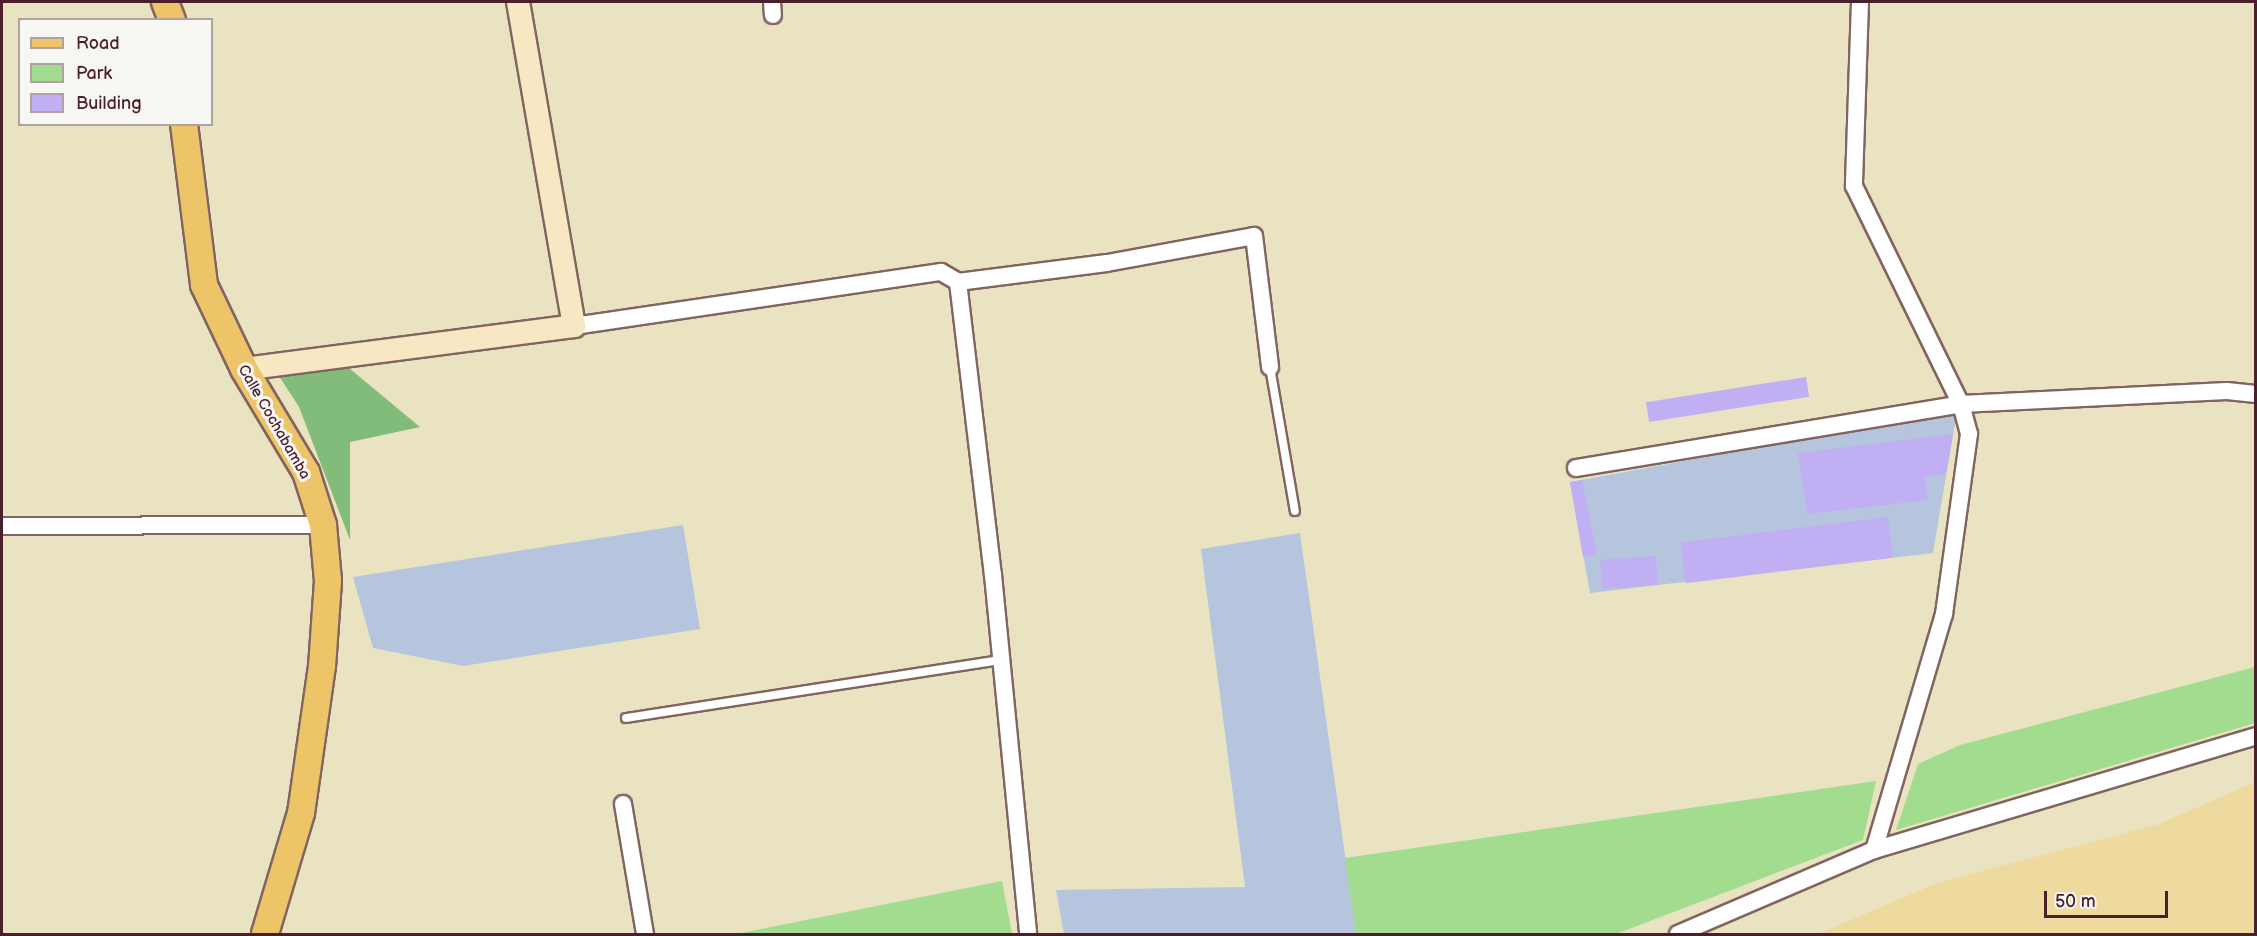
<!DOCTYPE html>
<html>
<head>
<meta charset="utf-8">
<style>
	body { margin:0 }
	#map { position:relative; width:2257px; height:936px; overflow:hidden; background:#e9e3c2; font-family:"Balsamiq Sans",sans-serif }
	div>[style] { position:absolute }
	.industrial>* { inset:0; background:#b6c5de }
	.green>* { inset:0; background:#a2dc8f }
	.forest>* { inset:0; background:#81bc7a }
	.sand>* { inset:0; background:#eeda9e }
	.building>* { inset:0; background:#c0aff2; transform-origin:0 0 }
	.roads { filter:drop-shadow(2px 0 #826460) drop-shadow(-2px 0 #826460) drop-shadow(0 2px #826460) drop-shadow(0 -2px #826460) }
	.lane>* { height:8px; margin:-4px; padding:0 4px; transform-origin:4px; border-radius:4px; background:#fff }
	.street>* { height:16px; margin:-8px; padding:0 8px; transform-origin:8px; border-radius:8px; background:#fff }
	.secondary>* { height:22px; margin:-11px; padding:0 11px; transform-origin:11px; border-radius:11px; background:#f8e7c3 }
	.primary>* { height:26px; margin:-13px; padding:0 13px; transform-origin:13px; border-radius:13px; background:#eec469 }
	span { translate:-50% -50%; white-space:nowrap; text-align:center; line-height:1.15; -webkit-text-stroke:6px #f6f6f2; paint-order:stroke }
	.street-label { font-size:15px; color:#4a1f2b }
	.frame { position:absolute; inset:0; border:3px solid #4a1f2b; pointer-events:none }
	.legend { position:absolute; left:18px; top:18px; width:195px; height:108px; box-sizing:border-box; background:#f6f6f2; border:2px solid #b1a0a2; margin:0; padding:8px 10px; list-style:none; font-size:18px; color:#4a1f2b }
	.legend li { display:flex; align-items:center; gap:12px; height:30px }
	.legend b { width:30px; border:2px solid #b1a0a2 }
	.scale { position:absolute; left:2044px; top:891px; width:124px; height:27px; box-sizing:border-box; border:3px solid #4a1f2b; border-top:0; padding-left:8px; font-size:18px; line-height:21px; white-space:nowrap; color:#4a1f2b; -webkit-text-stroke:4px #f6f6f2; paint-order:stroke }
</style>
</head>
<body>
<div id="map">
	<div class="industrial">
		<div style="clip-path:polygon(1957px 411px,1933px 553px,1590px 593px,1570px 482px)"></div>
		<div style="clip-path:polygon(683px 525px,700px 629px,463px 666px,373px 648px,353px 577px)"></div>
		<div style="clip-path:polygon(1300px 533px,1356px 934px,1064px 934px,1056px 890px,1245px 887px,1201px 549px)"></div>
	</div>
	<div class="green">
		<div style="clip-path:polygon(2255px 667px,2255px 723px,1896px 830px,1918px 764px,1960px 745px)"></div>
		<div style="clip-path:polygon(1876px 781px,1863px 840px,1616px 934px,1356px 934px,1345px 858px)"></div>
		<div style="clip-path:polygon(1002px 881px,1012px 934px,736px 934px)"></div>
	</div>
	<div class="forest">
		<div style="clip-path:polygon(349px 368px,420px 427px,350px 442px,350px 540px,299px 407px,279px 376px)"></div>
	</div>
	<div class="sand">
		<div style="clip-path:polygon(2255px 782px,2255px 934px,1818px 934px,1937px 883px,2159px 824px)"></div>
	</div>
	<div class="building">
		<div style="left:1806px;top:377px;width:20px;height:162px;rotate:81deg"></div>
		<div style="clip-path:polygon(1953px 434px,1946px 474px,1925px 477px,1928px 500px,1807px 514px,1798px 453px)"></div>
		<div style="clip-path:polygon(1582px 480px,1597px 554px,1583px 557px,1570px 482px)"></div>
		<div style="left:1888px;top:517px;width:41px;height:209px;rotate:83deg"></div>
		<div style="left:1656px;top:556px;width:29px;height:56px;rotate:86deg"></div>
	</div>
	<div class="roads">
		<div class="lane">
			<div style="left:1270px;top:367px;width:146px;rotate:80.2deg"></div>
			<div style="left:626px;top:718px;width:378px;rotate:-8.8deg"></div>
		</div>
		<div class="street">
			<div style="left:772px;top:2px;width:13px;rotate:86deg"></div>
			<div style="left:1860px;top:2px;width:184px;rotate:91.9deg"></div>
			<div style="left:1854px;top:186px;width:243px;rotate:63.9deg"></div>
			<div style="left:1961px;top:404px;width:31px;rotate:75deg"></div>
			<div style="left:1969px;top:434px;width:182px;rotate:97.9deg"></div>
			<div style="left:1944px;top:614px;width:246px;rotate:106.5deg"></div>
			<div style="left:958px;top:282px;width:150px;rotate:-7.3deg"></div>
			<div style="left:1107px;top:263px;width:149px;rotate:-10.4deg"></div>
			<div style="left:1254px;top:236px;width:132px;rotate:83deg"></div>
			<div style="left:574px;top:326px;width:371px;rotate:-8.4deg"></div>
			<div style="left:941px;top:272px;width:20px;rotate:30deg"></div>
			<div style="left:958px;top:282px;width:295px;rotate:83.2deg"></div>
			<div style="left:993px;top:575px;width:361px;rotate:84.4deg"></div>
			<div style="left:1576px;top:468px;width:390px;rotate:-9.4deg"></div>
			<div style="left:1961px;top:404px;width:266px;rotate:-2.8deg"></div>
			<div style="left:2227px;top:391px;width:29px;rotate:6deg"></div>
			<div style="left:2px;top:526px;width:321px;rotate:-0.2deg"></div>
			<div style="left:623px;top:804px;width:132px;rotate:80.4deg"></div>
			<div style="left:1678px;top:934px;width:213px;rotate:-23.2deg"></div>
			<div style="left:1874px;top:850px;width:399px;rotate:-16.6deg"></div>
		</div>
		<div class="secondary">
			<div style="left:244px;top:369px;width:333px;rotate:-7.4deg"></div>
			<div style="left:574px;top:326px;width:329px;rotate:-99.8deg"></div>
		</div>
		<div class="primary">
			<div style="left:165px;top:2px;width:19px;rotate:69deg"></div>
			<div style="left:184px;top:124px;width:162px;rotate:82.9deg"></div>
			<div style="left:204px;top:285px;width:93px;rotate:64.5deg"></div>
			<div style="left:244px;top:369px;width:120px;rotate:59deg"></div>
			<div style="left:306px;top:472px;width:56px;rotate:72.2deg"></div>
			<div style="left:323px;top:525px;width:56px;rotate:84.9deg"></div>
			<div style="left:328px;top:581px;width:85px;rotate:94deg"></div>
			<div style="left:322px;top:666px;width:148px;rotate:98.1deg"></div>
			<div style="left:301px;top:813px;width:126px;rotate:106.6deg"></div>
		</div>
	</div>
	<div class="street-label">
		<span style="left:274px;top:422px;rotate:60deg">Calle Cochabamba</span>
	</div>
	<div class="frame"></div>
	<ul class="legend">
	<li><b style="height:8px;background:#eec469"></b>Road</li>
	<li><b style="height:16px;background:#a2dc8f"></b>Park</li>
	<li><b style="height:16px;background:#c0aff2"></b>Building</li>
	</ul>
	<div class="scale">50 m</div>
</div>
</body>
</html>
